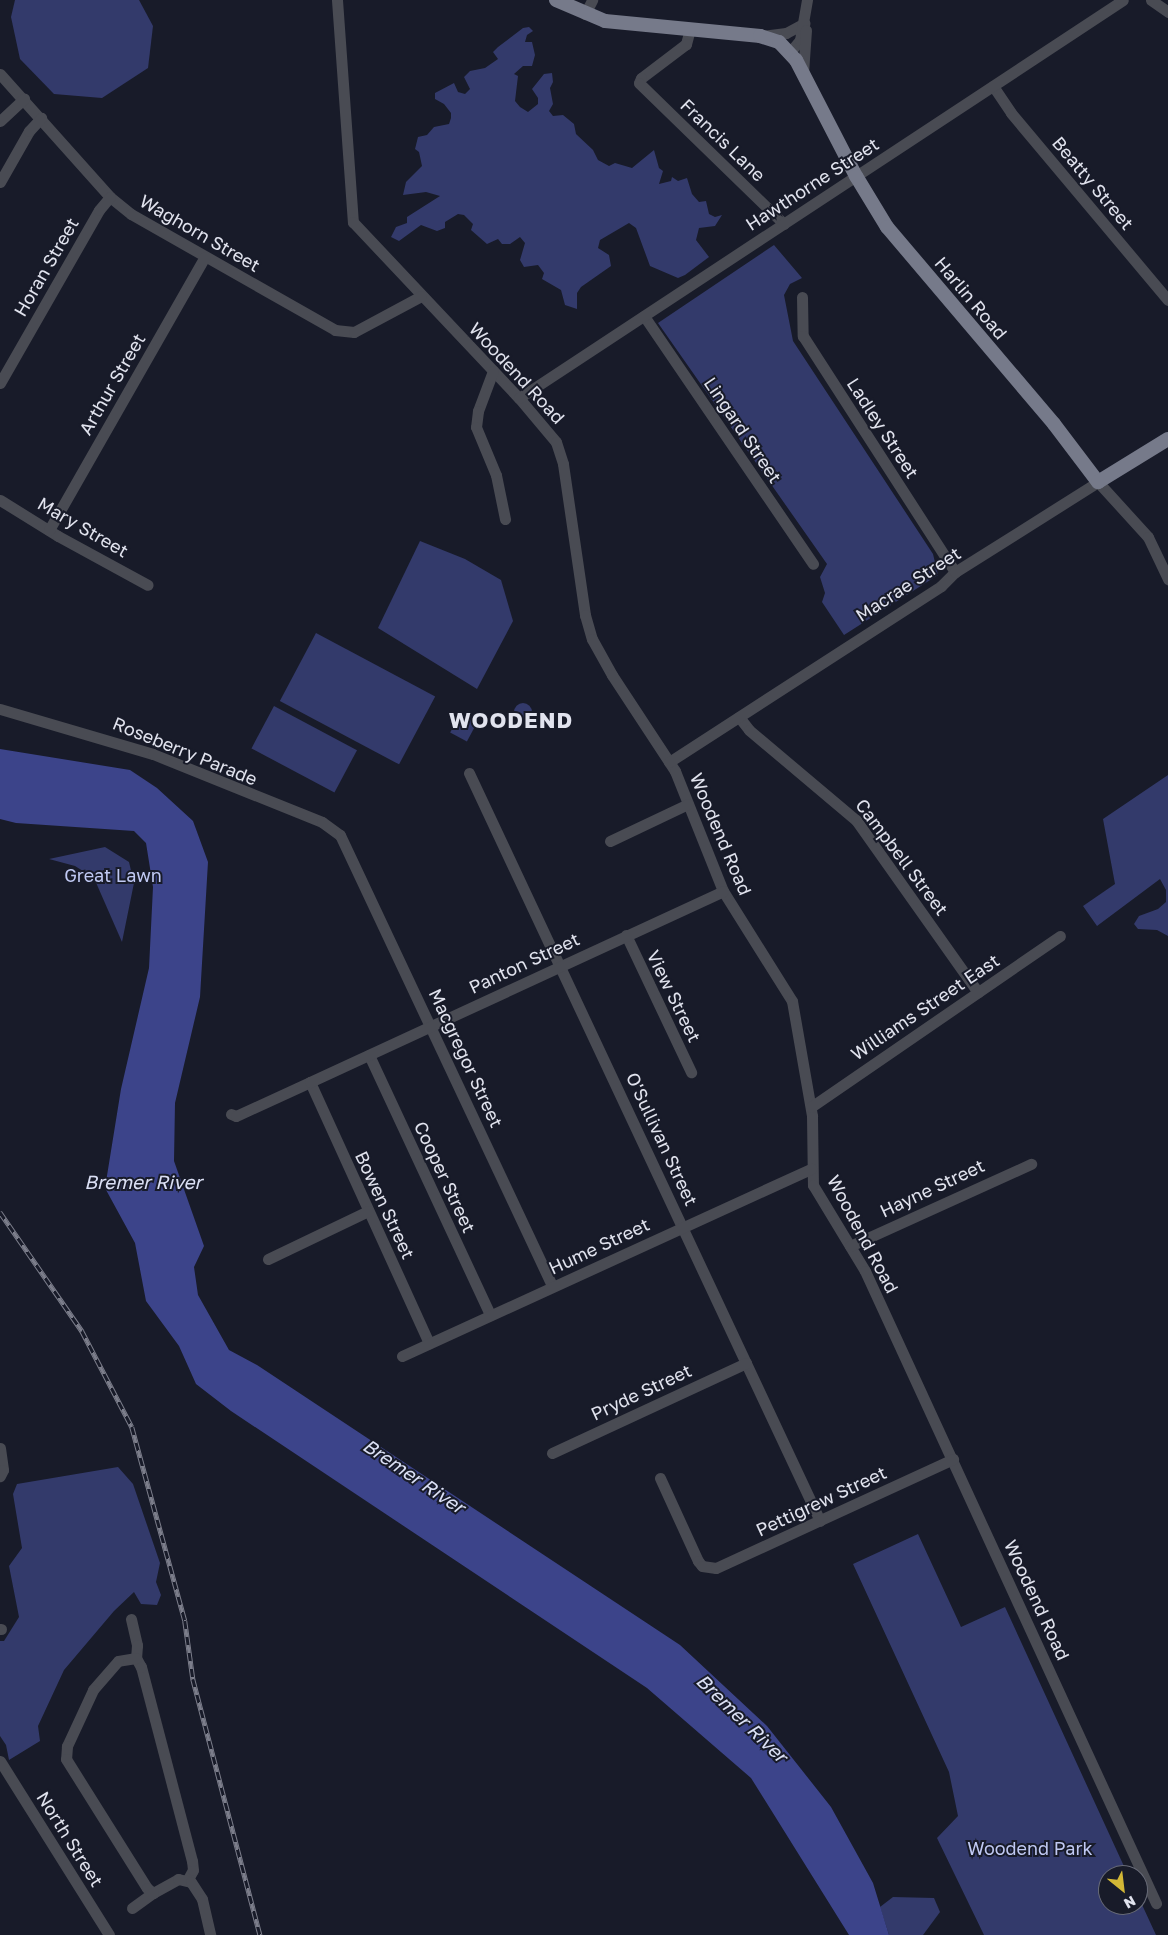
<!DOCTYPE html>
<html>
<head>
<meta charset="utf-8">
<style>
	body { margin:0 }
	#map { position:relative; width:1168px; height:1935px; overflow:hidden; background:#181b29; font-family:"Golos Text",sans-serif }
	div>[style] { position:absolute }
	.green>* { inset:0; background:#333a6b; transform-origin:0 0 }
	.round { border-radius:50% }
	.water>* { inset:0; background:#3c448a }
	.minor>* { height:11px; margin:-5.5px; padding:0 5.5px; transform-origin:5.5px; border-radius:5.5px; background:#494b53 }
	.major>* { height:14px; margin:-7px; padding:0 7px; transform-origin:7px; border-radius:7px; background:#767a8a }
	.rail>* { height:4.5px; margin-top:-2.25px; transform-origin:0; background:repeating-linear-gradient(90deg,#181b29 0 8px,#7c7e8b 0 16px); box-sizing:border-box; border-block:1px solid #7c7e8b }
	span { translate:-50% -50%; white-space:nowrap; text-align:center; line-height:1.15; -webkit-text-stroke:4px #181b29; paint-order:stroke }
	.street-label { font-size:18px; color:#e1e3ee }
	.park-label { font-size:18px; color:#c0c9f3 }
	.water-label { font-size:19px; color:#dbe0f5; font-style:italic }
	.district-label { font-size:22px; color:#e1e3ee; font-weight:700; letter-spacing:1px }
	.north { position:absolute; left:1098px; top:1865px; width:50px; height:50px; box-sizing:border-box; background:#181b29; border:1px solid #686b78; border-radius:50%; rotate:151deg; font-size:14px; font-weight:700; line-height:20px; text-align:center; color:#e1e3ee }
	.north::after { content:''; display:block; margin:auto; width:18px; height:22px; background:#d2b736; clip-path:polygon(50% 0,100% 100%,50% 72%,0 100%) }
</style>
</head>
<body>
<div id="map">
	<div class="green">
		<div style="clip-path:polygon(15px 0,139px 0,153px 26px,148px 68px,102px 98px,54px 94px,20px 59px,11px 17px)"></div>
		<div style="clip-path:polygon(529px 27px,533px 31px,527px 35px,525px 42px,532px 42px,535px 55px,532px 66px,523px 66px,514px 74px,518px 76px,515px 101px,520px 107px,528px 112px,538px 104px,538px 98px,532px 89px,544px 74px,552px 73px,553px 82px,550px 88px,553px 104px,549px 111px,553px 116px,563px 115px,574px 124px,576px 134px,593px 150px,598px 160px,609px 166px,615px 163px,632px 168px,654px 150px,659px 168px,663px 171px,659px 184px,671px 181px,672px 177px,678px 181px,687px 178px,692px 194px,699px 202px,706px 201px,709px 214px,715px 217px,722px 215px,715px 226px,699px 228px,696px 240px,709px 257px,685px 275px,678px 278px,650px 266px,636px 228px,629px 223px,600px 240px,598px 248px,609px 255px,611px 266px,581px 287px,577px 293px,577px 309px,565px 305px,561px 290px,542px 279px,544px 273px,538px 265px,524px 267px,520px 260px,525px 243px,520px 237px,510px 244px,502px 244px,498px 239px,487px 244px,471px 230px,473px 224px,464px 215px,458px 214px,445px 222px,445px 228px,437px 231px,421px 225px,399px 241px,391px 237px,396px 227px,407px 223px,407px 217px,440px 196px,426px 192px,403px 195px,406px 182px,422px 166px,419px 152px,415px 149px,418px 137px,427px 135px,434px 127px,449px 124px,451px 118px,451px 113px,444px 104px,435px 99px,435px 93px,454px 83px,458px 92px,465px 94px,470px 89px,464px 77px,470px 71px,485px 68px,498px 59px,493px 52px,498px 47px,523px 28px)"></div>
		<div style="clip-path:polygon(774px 245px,802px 278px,790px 284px,784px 295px,793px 341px,933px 554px,938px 575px,844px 635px,822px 602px,825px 593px,820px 577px,827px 564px,658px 323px)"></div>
		<div style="clip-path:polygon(420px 541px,465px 559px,501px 580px,513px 621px,477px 689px,378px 628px)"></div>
		<div style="left:316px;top:633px;width:135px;height:77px;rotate:28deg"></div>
		<div class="round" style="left:514px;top:703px;width:18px;height:18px"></div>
		<div style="left:274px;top:706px;width:94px;height:48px;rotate:28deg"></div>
		<div style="left:460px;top:714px;width:19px;height:21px;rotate:28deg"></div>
		<div style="clip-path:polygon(1168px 775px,1168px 936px,1157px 930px,1138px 929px,1134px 924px,1139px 916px,1158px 909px,1166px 902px,1166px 890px,1160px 879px,1097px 926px,1083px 906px,1115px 884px,1103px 819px)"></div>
		<div style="clip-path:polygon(105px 847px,129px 862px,134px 883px,122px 942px,94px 878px,75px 866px,49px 859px)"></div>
		<div style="clip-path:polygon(118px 1467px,133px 1484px,160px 1563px,156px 1582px,161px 1595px,157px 1605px,141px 1604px,134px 1592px,114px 1611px,64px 1670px,38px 1726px,40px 1741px,9px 1760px,6px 1745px,0 1736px,0 1641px,4px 1641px,19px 1617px,9px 1566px,22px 1548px,13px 1494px,17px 1484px)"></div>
		<div style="clip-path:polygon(918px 1534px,961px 1627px,1005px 1607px,1128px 1875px,1108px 1875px,1108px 1905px,1138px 1905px,1138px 1896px,1156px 1935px,984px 1935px,937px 1838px,958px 1816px,949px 1772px,853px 1564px)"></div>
		<div style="clip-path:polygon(893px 1897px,934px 1898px,940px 1912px,923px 1935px,889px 1935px,880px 1907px)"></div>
	</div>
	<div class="water">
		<div style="clip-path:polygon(0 749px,130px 770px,157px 788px,193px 821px,208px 862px,200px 997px,175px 1103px,174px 1161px,204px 1246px,194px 1267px,198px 1295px,229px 1350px,257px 1365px,680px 1645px,767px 1726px,831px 1807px,873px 1883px,889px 1935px,849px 1935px,751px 1778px,647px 1688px,231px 1411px,196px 1384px,179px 1346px,146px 1301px,135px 1243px,105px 1188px,121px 1089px,149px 968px,153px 887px,146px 843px,134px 831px,16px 823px,0 819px)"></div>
	</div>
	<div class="minor">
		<div style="left:337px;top:0;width:223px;rotate:85.9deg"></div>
		<div style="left:353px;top:222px;width:242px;rotate:46.7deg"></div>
		<div style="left:519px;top:398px;width:57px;rotate:49.9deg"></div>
		<div style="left:556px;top:442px;width:23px;rotate:72deg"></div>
		<div style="left:563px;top:464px;width:153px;rotate:81.7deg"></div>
		<div style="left:585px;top:615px;width:25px;rotate:74deg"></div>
		<div style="left:592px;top:639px;width:41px;rotate:60.9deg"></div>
		<div style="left:612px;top:675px;width:115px;rotate:56.7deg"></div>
		<div style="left:675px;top:771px;width:129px;rotate:68.2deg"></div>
		<div style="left:723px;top:891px;width:130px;rotate:57.9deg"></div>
		<div style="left:792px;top:1001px;width:117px;rotate:80.1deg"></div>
		<div style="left:812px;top:1116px;width:69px;rotate:89.2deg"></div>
		<div style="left:813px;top:1185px;width:100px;rotate:58.8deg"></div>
		<div style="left:865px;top:1271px;width:696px;rotate:65.28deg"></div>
		<div style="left:1151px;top:0;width:21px;rotate:35deg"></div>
		<div style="left:585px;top:14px;width:16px;rotate:-63deg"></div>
		<div style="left:690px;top:29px;width:16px;rotate:105deg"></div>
		<div style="left:686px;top:44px;width:56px;rotate:142.9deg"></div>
		<div style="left:641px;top:78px;width:5px;rotate:112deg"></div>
		<div style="left:639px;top:83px;width:202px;rotate:44.2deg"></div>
		<div style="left:762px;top:36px;width:24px;rotate:-7deg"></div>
		<div style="left:786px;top:33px;width:21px;rotate:-28deg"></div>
		<div style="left:790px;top:52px;width:16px;rotate:-50deg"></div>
		<div style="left:800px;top:40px;width:41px;rotate:-80.1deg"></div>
		<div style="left:803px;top:73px;width:43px;rotate:-86deg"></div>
		<div style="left:0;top:74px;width:165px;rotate:48.2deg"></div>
		<div style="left:110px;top:197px;width:27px;rotate:39deg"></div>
		<div style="left:131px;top:214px;width:235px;rotate:29.6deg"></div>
		<div style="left:335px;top:330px;width:19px;rotate:6deg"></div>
		<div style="left:354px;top:332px;width:76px;rotate:-28.2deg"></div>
		<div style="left:993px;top:86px;width:32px;rotate:56deg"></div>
		<div style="left:1011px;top:113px;width:244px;rotate:50deg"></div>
		<div style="left:0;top:121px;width:33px;rotate:-43deg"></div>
		<div style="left:0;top:182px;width:59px;rotate:-60.4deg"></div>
		<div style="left:29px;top:131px;width:18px;rotate:-47deg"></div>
		<div style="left:802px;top:297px;width:39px;rotate:89deg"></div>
		<div style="left:803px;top:336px;width:281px;rotate:57.2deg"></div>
		<div style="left:644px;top:316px;width:300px;rotate:55.7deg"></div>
		<div style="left:493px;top:371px;width:43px;rotate:110.6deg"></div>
		<div style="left:478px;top:411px;width:16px;rotate:97deg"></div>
		<div style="left:476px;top:427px;width:52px;rotate:67.4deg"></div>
		<div style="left:496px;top:475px;width:45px;rotate:78.4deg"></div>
		<div style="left:0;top:383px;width:199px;rotate:-60.2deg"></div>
		<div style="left:99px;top:210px;width:17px;rotate:-50deg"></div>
		<div style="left:519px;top:398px;width:723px;rotate:-33.38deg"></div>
		<div style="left:0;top:500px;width:68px;rotate:31.8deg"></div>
		<div style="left:58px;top:536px;width:102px;rotate:28.6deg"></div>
		<div style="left:49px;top:530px;width:314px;rotate:-60.3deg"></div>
		<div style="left:0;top:709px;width:159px;rotate:16.4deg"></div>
		<div style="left:153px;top:754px;width:182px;rotate:21.9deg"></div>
		<div style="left:322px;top:822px;width:22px;rotate:36deg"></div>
		<div style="left:340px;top:835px;width:498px;rotate:64.8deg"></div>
		<div style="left:739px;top:717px;width:16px;rotate:52deg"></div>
		<div style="left:749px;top:730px;width:140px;rotate:40.1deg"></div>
		<div style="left:856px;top:820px;width:211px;rotate:54.7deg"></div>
		<div style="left:669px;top:762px;width:324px;rotate:-32.9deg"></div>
		<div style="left:941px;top:586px;width:20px;rotate:-45deg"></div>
		<div style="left:955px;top:572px;width:169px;rotate:-32.2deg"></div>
		<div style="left:1098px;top:482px;width:74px;rotate:47.7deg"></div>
		<div style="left:1148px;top:537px;width:47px;rotate:64.5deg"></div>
		<div style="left:469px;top:773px;width:826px;rotate:64.86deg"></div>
		<div style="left:610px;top:841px;width:86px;rotate:-25.4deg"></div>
		<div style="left:626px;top:935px;width:152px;rotate:64.6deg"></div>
		<div style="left:369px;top:1055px;width:287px;rotate:65deg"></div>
		<div style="left:310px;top:1082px;width:287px;rotate:65.5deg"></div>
		<div style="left:811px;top:1107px;width:302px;rotate:-34.5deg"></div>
		<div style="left:231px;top:1114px;width:5px;rotate:22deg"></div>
		<div style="left:236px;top:1116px;width:81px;rotate:-24.7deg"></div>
		<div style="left:310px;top:1082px;width:455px;rotate:-24.8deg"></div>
		<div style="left:850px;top:1246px;width:199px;rotate:-24.4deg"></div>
		<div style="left:268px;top:1259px;width:111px;rotate:-25.6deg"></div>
		<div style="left:402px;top:1356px;width:450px;rotate:-24.6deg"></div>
		<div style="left:0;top:1448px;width:22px;rotate:82deg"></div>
		<div style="left:3px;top:1470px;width:7px;rotate:117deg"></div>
		<div style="left:552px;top:1453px;width:214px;rotate:-24.9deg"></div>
		<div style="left:660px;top:1478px;width:91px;rotate:65.4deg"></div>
		<div style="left:698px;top:1561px;width:6px;rotate:51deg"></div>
		<div style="left:702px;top:1566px;width:14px;rotate:8deg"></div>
		<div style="left:716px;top:1568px;width:261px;rotate:-24.7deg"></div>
		<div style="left:131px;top:1619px;width:27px;rotate:77deg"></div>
		<div style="left:137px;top:1645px;width:13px;rotate:94deg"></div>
		<div style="left:0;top:1629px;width:1px"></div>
		<div style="left:0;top:1761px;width:205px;rotate:57.9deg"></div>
		<div style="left:188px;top:1879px;width:10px;rotate:-61deg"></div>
		<div style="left:193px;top:1870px;width:9px;rotate:-96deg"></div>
		<div style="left:192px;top:1861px;width:201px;rotate:-104.7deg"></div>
		<div style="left:141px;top:1667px;width:10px;rotate:-119deg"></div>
		<div style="left:136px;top:1658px;width:18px;rotate:171deg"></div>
		<div style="left:118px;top:1661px;width:38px;rotate:131deg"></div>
		<div style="left:93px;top:1690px;width:62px;rotate:114.9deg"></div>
		<div style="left:67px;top:1746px;width:13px;rotate:94deg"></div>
		<div style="left:66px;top:1759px;width:152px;rotate:57.9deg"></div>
		<div style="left:147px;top:1888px;width:8px;rotate:40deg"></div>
		<div style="left:153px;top:1893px;width:29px;rotate:-29deg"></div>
		<div style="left:178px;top:1879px;width:13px;rotate:13deg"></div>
		<div style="left:191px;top:1882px;width:20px;rotate:57deg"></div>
		<div style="left:202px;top:1899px;width:37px;rotate:77deg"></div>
		<div style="left:132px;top:1908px;width:26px;rotate:-36deg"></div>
	</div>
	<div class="major">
		<div style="left:556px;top:0;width:53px;rotate:23.2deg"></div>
		<div style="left:605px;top:21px;width:156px;rotate:5.5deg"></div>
		<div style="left:760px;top:36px;width:20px;rotate:18deg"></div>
		<div style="left:779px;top:42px;width:25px;rotate:47deg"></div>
		<div style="left:796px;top:60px;width:131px;rotate:62.7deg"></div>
		<div style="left:856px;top:176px;width:60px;rotate:58.7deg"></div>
		<div style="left:887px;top:227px;width:258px;rotate:49.7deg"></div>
		<div style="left:1054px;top:424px;width:73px;rotate:52.8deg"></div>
		<div style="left:1098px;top:482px;width:82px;rotate:-31.6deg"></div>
	</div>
	<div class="rail">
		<div style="left:0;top:1212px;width:145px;rotate:55.4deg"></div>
		<div style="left:82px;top:1331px;width:108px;rotate:62.5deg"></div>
		<div style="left:132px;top:1427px;width:201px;rotate:74.7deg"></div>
		<div style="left:185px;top:1621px;width:59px;rotate:82.1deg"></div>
		<div style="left:193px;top:1679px;width:265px;rotate:75.3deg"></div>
	</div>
	<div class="street-label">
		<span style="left:723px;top:140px;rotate:44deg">Francis Lane</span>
		<span style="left:1093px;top:183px;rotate:50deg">Beatty Street</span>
		<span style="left:812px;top:184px;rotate:-33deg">Hawthorne Street</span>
		<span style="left:200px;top:233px;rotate:30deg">Waghorn Street</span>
		<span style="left:46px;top:267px;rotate:-60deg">Horan Street</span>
		<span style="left:971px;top:298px;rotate:50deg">Harlin Road</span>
		<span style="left:517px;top:373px;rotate:47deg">Woodend Road</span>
		<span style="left:112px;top:384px;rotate:-60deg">Arthur Street</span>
		<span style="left:883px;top:428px;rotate:57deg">Ladley Street</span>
		<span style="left:743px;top:430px;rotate:56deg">Lingard Street</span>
		<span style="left:83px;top:527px;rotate:30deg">Mary Street</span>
		<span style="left:908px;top:584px;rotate:-33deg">Macrae Street</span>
		<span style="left:185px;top:751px;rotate:22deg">Roseberry Parade</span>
		<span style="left:721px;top:834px;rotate:67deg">Woodend Road</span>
		<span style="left:902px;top:857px;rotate:53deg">Campbell Street</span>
		<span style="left:524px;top:963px;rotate:-25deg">Panton Street</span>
		<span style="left:674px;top:996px;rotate:64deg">View Street</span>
		<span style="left:925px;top:1007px;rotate:-34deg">Williams Street East</span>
		<span style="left:466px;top:1058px;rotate:65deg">Macgregor Street</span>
		<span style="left:662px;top:1139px;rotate:65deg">O'Sullivan Street</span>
		<span style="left:445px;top:1177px;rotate:65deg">Cooper Street</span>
		<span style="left:932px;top:1188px;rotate:-25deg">Hayne Street</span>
		<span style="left:385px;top:1205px;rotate:65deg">Bowen Street</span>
		<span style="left:863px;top:1234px;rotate:62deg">Woodend Road</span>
		<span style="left:599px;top:1246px;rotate:-25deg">Hume Street</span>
		<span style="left:641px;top:1392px;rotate:-25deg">Pryde Street</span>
		<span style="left:821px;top:1501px;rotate:-25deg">Pettigrew Street</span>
		<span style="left:1037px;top:1600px;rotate:65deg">Woodend Road</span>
		<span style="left:70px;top:1839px;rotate:58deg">North Street</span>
	</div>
	<div class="park-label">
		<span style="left:113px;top:875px">Great Lawn</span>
		<span style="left:1030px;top:1848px">Woodend Park</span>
	</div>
	<div class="water-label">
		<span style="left:143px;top:1182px">Bremer River</span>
		<span style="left:414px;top:1476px;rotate:34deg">Bremer River</span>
		<span style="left:742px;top:1718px;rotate:44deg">Bremer River</span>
	</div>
	<div class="district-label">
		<span style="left:511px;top:720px">WOODEND</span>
	</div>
	<div class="north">N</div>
</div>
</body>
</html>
